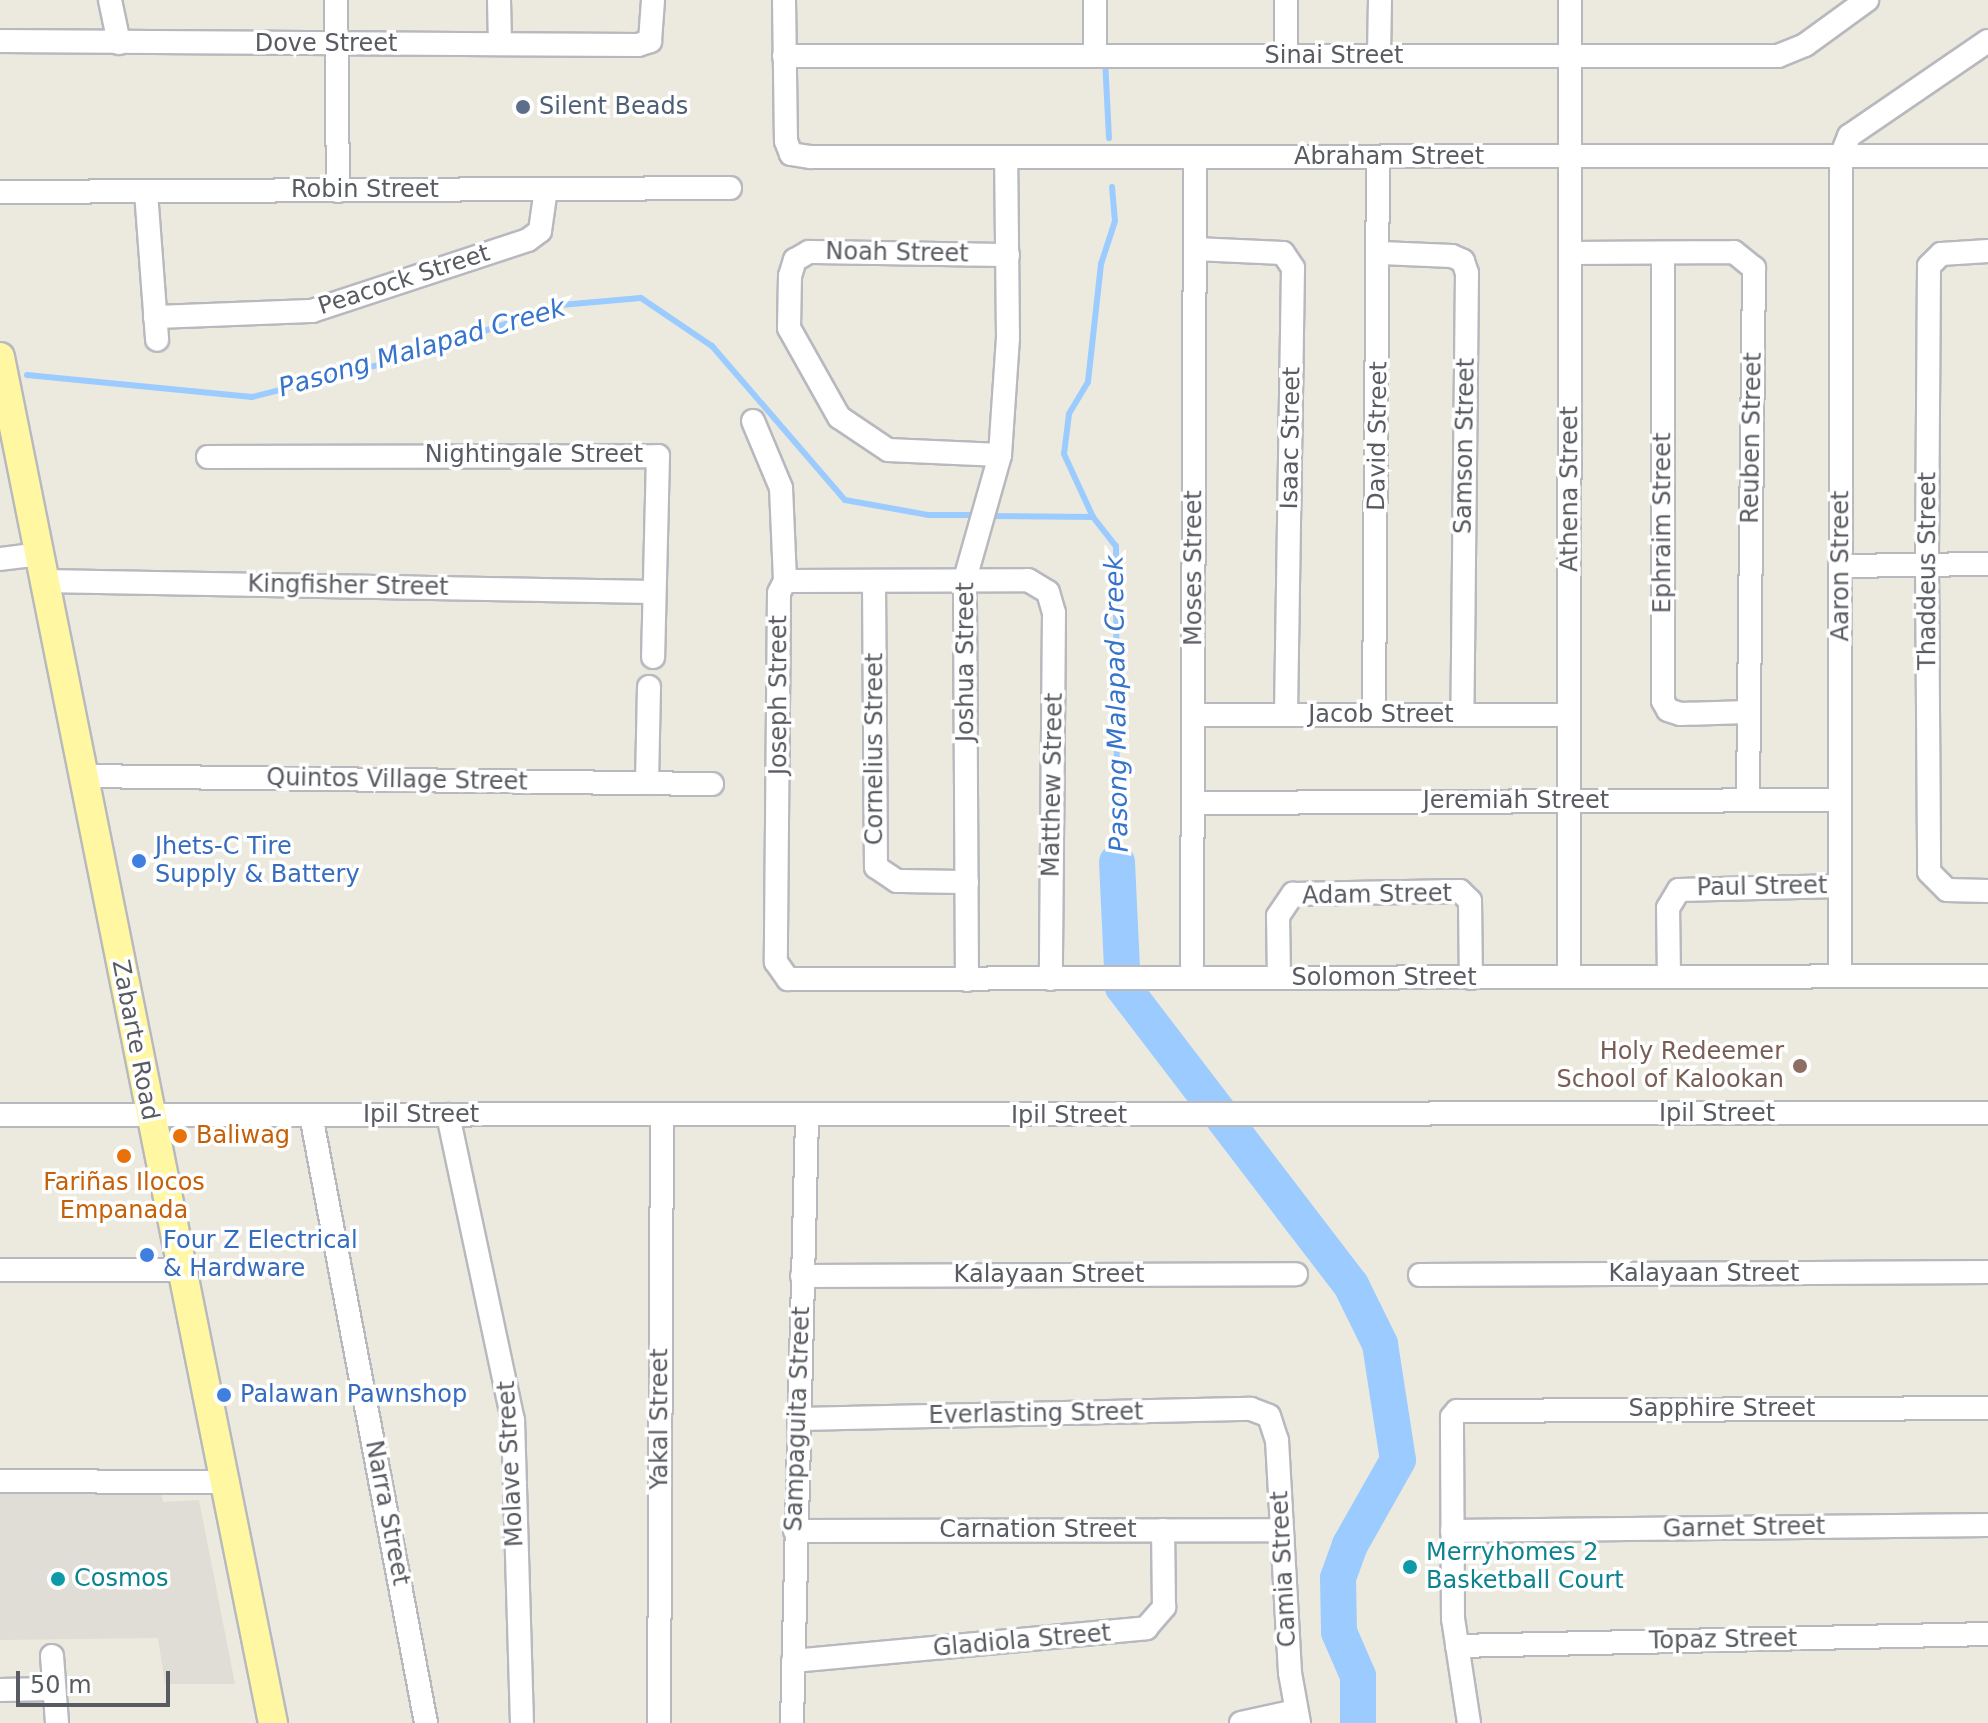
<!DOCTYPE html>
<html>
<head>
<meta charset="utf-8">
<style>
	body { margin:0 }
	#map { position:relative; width:1988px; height:1723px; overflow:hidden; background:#eceade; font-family:"DejaVu Sans",sans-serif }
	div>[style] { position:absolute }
	.industrial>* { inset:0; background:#dfddd6 }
	.stream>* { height:6px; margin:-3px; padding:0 3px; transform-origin:3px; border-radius:3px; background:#9cccff }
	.river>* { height:36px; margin:-18px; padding:0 18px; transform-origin:18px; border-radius:18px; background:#9cccff }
	.roads { filter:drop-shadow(2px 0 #b7b9bf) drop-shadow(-2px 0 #b7b9bf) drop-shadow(0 2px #b7b9bf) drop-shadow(0 -2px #b7b9bf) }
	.minor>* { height:22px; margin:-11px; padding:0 11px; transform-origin:11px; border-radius:11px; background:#fff }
	.major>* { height:28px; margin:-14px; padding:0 14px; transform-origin:14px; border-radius:14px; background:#fff7a1 }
	.dots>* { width:22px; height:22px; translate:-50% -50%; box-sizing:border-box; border:4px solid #fff; border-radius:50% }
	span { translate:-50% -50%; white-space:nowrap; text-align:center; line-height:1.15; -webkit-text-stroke:7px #fff; paint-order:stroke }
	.street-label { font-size:24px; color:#585b61 }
	.service-label { font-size:24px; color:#4e5e75 }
	.left { translate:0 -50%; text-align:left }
	.shop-label { font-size:24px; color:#366cbe }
	.education-label { font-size:24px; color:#785e54 }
	.right { translate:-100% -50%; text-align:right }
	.food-label { font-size:24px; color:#c56008 }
	.culture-label { font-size:24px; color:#0d838f }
	.water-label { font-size:26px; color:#3673cb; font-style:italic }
	.scale { position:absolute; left:16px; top:1671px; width:154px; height:36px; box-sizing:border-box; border:4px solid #585b61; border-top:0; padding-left:10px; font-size:24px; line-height:28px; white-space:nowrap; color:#585b61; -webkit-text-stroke:6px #fff; paint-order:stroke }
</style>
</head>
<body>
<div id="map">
	<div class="industrial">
		<div style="clip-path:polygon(0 1493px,161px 1493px,163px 1502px,199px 1500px,235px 1684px,165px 1684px,158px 1638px,0 1640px)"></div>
	</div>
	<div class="stream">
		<div style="left:1105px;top:59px;width:79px;rotate:87.1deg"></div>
		<div style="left:1112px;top:187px;width:34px;rotate:85deg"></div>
		<div style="left:1115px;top:221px;width:45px;rotate:108deg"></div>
		<div style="left:1101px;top:264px;width:119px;rotate:96.3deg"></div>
		<div style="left:1088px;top:382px;width:37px;rotate:121deg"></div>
		<div style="left:1069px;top:414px;width:40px;rotate:97.1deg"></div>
		<div style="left:1064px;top:454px;width:69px;rotate:65.3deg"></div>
		<div style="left:1093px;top:517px;width:37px;rotate:52deg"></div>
		<div style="left:1116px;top:546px;width:316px;rotate:89.8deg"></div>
		<div style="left:27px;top:375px;width:226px;rotate:5.6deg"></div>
		<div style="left:252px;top:397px;width:151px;rotate:-14.2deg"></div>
		<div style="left:398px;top:360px;width:172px;rotate:-18.6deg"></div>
		<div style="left:561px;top:305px;width:80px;rotate:-5deg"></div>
		<div style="left:641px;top:298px;width:86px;rotate:34.1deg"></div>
		<div style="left:712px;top:346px;width:203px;rotate:49.2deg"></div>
		<div style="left:845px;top:500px;width:84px;rotate:10.2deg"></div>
		<div style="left:928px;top:515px;width:50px"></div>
		<div style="left:989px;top:516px;width:104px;rotate:0.6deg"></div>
	</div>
	<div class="river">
		<div style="left:1117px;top:862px;width:125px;rotate:87.3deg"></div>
		<div style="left:1123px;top:987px;width:375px;rotate:52.6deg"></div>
		<div style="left:1351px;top:1285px;width:66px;rotate:63.8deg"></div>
		<div style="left:1380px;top:1344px;width:117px;rotate:81.2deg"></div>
		<div style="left:1398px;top:1460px;width:98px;rotate:119.5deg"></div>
		<div style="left:1350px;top:1545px;width:35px;rotate:110deg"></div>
		<div style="left:1338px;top:1578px;width:54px;rotate:88.9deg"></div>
		<div style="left:1339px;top:1632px;width:48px;rotate:66.6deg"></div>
		<div style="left:1358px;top:1676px;width:47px;rotate:90deg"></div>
	</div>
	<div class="roads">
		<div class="minor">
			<div style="left:110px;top:0;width:44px;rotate:78.2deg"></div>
			<div style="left:336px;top:0;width:191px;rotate:89.4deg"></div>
			<div style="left:499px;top:0;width:44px;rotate:88.7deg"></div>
			<div style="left:784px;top:0;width:141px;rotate:89.2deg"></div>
			<div style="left:786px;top:141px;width:14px;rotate:69deg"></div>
			<div style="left:791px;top:154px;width:20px;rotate:9deg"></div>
			<div style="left:811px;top:157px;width:1177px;rotate:-0.05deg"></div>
			<div style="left:1095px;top:0;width:56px;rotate:90deg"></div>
			<div style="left:1286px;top:0;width:56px;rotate:90deg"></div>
			<div style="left:0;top:41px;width:638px;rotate:0.36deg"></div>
			<div style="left:638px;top:45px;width:13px;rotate:-18deg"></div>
			<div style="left:650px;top:41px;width:41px;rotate:-85.8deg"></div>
			<div style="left:784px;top:56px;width:994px"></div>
			<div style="left:1778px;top:56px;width:29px;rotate:-22deg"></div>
			<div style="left:1805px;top:45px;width:77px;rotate:-36deg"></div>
			<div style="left:1379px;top:56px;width:56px;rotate:-89deg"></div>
			<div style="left:0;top:192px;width:730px;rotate:-0.31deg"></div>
			<div style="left:146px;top:192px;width:148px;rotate:85.7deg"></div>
			<div style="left:1195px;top:249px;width:88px;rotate:2.6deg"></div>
			<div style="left:1283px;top:253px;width:18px;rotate:56deg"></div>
			<div style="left:1293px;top:268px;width:447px;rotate:90.9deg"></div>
			<div style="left:1988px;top:251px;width:47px;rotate:176.3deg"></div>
			<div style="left:1941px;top:254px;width:17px;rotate:135deg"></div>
			<div style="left:1929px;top:266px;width:299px;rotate:90.4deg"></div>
			<div style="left:1927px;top:565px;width:307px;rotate:89.6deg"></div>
			<div style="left:1929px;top:872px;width:25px;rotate:45deg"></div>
			<div style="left:1947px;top:890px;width:41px;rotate:1.4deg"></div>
			<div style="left:1381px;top:253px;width:71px;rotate:2.4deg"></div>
			<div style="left:1452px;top:256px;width:12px;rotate:24deg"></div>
			<div style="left:1463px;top:261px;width:13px;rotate:72deg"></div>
			<div style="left:1467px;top:273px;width:442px;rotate:90.6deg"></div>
			<div style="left:1570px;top:253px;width:164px;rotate:-0.3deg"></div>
			<div style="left:1734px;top:252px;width:26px;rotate:39deg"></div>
			<div style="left:1754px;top:268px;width:532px;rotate:90.65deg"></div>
			<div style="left:1663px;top:255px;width:446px;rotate:90deg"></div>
			<div style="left:1663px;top:701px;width:10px;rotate:61deg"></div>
			<div style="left:1668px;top:710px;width:13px;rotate:18deg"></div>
			<div style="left:1680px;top:714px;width:68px;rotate:-1.7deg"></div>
			<div style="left:155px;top:317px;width:157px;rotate:-2.2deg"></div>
			<div style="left:312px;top:311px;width:227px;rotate:-18.2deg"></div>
			<div style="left:528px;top:240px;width:15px;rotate:-37deg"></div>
			<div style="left:540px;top:231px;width:42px;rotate:-81.9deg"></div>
			<div style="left:753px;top:421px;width:73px;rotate:67.3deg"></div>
			<div style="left:781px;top:488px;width:93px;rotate:87.5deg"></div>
			<div style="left:785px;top:581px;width:13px;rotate:117deg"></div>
			<div style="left:779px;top:593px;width:369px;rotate:90.5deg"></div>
			<div style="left:776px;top:962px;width:21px;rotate:55deg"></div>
			<div style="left:788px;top:979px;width:1200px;rotate:-0.14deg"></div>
			<div style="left:1000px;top:455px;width:112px;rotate:-177.4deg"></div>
			<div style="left:888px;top:450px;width:59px;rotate:-146deg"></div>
			<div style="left:839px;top:417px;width:102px;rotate:-119.3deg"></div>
			<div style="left:789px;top:328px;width:52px;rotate:-88.9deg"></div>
			<div style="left:790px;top:276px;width:17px;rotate:-73deg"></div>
			<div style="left:795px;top:260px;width:16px;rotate:-30deg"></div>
			<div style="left:809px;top:252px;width:199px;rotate:0.9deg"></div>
			<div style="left:208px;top:457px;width:450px;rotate:-0.1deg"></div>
			<div style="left:658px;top:456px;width:201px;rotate:91.4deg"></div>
			<div style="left:0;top:559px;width:38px;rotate:-7deg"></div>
			<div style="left:1842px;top:566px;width:146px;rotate:-0.8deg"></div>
			<div style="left:43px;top:581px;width:610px;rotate:1.03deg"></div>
			<div style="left:785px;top:581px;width:243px;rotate:-0.2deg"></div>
			<div style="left:1028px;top:580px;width:23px;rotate:31deg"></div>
			<div style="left:1048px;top:592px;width:22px;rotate:74deg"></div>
			<div style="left:1054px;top:613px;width:366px;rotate:90.5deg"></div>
			<div style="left:874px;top:583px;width:284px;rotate:89.6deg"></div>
			<div style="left:876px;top:867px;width:25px;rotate:34deg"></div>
			<div style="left:897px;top:881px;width:70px;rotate:0.8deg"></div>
			<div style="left:1193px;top:715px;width:376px"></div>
			<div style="left:1374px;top:715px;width:558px;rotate:-89.59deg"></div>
			<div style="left:82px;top:776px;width:630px;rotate:0.73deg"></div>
			<div style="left:647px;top:783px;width:96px;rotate:-88.8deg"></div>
			<div style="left:1193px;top:803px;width:647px;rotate:-0.27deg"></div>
			<div style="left:1840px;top:976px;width:820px;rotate:-89.93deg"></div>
			<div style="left:1841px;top:156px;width:22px;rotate:-68deg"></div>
			<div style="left:1849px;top:136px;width:168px;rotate:-34.4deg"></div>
			<div style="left:1569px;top:977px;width:977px;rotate:-89.94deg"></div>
			<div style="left:1669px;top:977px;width:69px;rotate:-90.8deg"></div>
			<div style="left:1668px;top:908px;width:21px;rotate:-59deg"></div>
			<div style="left:1679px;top:890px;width:161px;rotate:-1.4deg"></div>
			<div style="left:1192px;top:978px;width:821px;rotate:-89.79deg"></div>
			<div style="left:1279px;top:978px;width:62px;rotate:-90.9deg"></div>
			<div style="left:1278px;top:916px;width:27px;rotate:-56deg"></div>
			<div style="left:1293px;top:894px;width:167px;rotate:-1deg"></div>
			<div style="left:1460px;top:891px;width:14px;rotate:45deg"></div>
			<div style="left:1470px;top:901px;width:77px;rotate:89.3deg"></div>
			<div style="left:967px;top:980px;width:401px;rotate:-90.3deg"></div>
			<div style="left:965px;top:579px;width:129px;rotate:-74.2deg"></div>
			<div style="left:1000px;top:455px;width:117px;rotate:-86.1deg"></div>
			<div style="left:1008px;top:338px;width:181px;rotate:-90.6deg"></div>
			<div style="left:0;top:1115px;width:1988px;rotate:-0.06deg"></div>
			<div style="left:311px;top:1115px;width:619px;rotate:79.29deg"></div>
			<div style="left:448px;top:1115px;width:312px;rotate:78deg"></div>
			<div style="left:513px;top:1420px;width:303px;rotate:88.3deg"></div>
			<div style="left:0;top:1270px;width:182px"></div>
			<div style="left:1420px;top:1275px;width:568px;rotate:-0.3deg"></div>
			<div style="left:802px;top:1276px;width:494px;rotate:-0.2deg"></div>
			<div style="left:800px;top:1419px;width:451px;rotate:-1.3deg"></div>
			<div style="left:1251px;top:1409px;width:19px;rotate:21deg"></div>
			<div style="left:1269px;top:1416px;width:25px;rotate:72deg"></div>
			<div style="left:1277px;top:1440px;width:233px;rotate:86.8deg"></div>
			<div style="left:1290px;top:1673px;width:51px;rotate:79.8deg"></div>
			<div style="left:0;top:1481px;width:224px;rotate:0.3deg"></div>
			<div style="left:795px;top:1531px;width:487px;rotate:-0.1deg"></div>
			<div style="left:1452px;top:1531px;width:536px;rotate:-0.64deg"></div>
			<div style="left:1457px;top:1646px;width:531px;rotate:-1.29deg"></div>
			<div style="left:52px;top:1656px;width:67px;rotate:85.7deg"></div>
			<div style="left:793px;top:1661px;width:355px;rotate:-5.3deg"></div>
			<div style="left:1146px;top:1628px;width:28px;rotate:-49deg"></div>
			<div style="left:1164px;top:1607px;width:77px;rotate:-90.7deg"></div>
			<div style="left:0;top:1690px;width:54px;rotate:-1.1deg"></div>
			<div style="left:659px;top:1723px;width:607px;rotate:-89.72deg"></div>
			<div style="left:792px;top:1723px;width:607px;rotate:-88.58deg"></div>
			<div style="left:1241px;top:1723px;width:56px;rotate:-12.3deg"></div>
			<div style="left:1469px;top:1723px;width:105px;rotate:-98.7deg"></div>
			<div style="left:1453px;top:1619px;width:202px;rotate:-90.3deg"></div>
			<div style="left:1452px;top:1417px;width:8px;rotate:-50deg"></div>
			<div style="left:1457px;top:1411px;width:531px;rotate:-0.32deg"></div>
		</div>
		<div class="major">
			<div style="left:0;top:357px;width:1393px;rotate:78.7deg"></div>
		</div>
	</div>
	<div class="dots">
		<div style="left:523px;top:107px;background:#5c6f8a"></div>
		<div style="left:139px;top:861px;background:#3f7fe0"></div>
		<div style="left:1800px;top:1066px;background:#8d6e63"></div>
		<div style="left:180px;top:1136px;background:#e8710a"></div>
		<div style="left:124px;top:1156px;background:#e8710a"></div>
		<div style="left:147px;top:1255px;background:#3f7fe0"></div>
		<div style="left:224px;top:1395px;background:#3f7fe0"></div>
		<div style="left:1410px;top:1567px;background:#0f9aa8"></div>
		<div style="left:58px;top:1579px;background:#0f9aa8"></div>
	</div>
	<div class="street-label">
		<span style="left:326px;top:44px">Dove Street</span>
		<span style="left:1334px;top:56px">Sinai Street</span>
		<span style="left:1389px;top:157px">Abraham Street</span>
		<span style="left:365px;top:190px">Robin Street</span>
		<span style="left:897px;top:253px;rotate:1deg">Noah Street</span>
		<span style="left:404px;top:280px;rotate:-18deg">Peacock Street</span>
		<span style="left:1378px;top:436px;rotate:-89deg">David Street</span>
		<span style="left:1291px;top:438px;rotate:-89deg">Isaac Street</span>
		<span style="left:1752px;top:438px;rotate:-89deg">Reuben Street</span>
		<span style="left:1465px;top:446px;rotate:-89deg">Samson Street</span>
		<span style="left:534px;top:455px">Nightingale Street</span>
		<span style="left:1570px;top:489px;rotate:-90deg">Athena Street</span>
		<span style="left:1663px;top:523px;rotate:-90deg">Ephraim Street</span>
		<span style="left:1841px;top:566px;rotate:-90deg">Aaron Street</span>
		<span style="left:1194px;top:568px;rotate:-90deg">Moses Street</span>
		<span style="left:1928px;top:571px;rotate:-90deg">Thaddeus Street</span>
		<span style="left:348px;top:586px;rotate:1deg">Kingfisher Street</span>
		<span style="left:966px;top:662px;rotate:-90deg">Joshua Street</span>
		<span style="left:779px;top:695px;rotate:-90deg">Joseph Street</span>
		<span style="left:1381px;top:715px">Jacob Street</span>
		<span style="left:875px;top:749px;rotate:-90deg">Cornelius Street</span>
		<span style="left:397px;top:780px;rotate:1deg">Quintos Village Street</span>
		<span style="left:1053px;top:785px;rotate:-89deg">Matthew Street</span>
		<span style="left:1516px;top:801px">Jeremiah Street</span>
		<span style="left:1762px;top:887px;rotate:-1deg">Paul Street</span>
		<span style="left:1377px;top:895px;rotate:-1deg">Adam Street</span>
		<span style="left:1384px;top:978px">Solomon Street</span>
		<span style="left:135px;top:1040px;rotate:79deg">Zabarte Road</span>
		<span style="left:1717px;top:1114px">Ipil Street</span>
		<span style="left:421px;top:1115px">Ipil Street</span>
		<span style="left:1069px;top:1116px">Ipil Street</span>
		<span style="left:1704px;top:1274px">Kalayaan Street</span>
		<span style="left:1049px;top:1275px">Kalayaan Street</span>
		<span style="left:1722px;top:1409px">Sapphire Street</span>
		<span style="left:1036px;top:1414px;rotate:-1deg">Everlasting Street</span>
		<span style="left:660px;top:1419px;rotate:-90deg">Yakal Street</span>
		<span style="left:798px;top:1419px;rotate:-88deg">Sampaguita Street</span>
		<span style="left:511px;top:1464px;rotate:-93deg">Molave Street</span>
		<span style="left:387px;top:1513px;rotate:79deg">Narra Street</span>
		<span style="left:1744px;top:1528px;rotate:-1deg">Garnet Street</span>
		<span style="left:1038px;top:1530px">Carnation Street</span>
		<span style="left:1284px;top:1569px;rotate:-93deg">Camia Street</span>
		<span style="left:1723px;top:1640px;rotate:-1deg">Topaz Street</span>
		<span style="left:1022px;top:1641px;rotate:-5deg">Gladiola Street</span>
	</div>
	<div class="service-label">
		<span class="left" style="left:539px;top:107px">Silent Beads</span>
	</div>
	<div class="shop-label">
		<span class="left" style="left:155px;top:861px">Jhets-C Tire<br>Supply &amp; Battery</span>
		<span class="left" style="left:163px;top:1255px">Four Z Electrical<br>&amp; Hardware</span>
		<span class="left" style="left:240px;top:1395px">Palawan Pawnshop</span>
	</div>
	<div class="education-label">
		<span class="right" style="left:1784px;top:1066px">Holy Redeemer<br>School of Kalookan</span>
	</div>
	<div class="food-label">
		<span class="left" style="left:196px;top:1136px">Baliwag</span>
		<span style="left:124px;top:1197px">Fariñas Ilocos<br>Empanada</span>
	</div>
	<div class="culture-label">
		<span class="left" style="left:1426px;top:1567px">Merryhomes 2<br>Basketball Court</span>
		<span class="left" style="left:74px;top:1579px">Cosmos</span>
	</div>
	<div class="water-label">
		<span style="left:422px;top:348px;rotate:-16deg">Pasong Malapad Creek</span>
		<span style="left:1117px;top:704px;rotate:-91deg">Pasong Malapad Creek</span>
	</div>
	<div class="scale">50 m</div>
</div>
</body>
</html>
